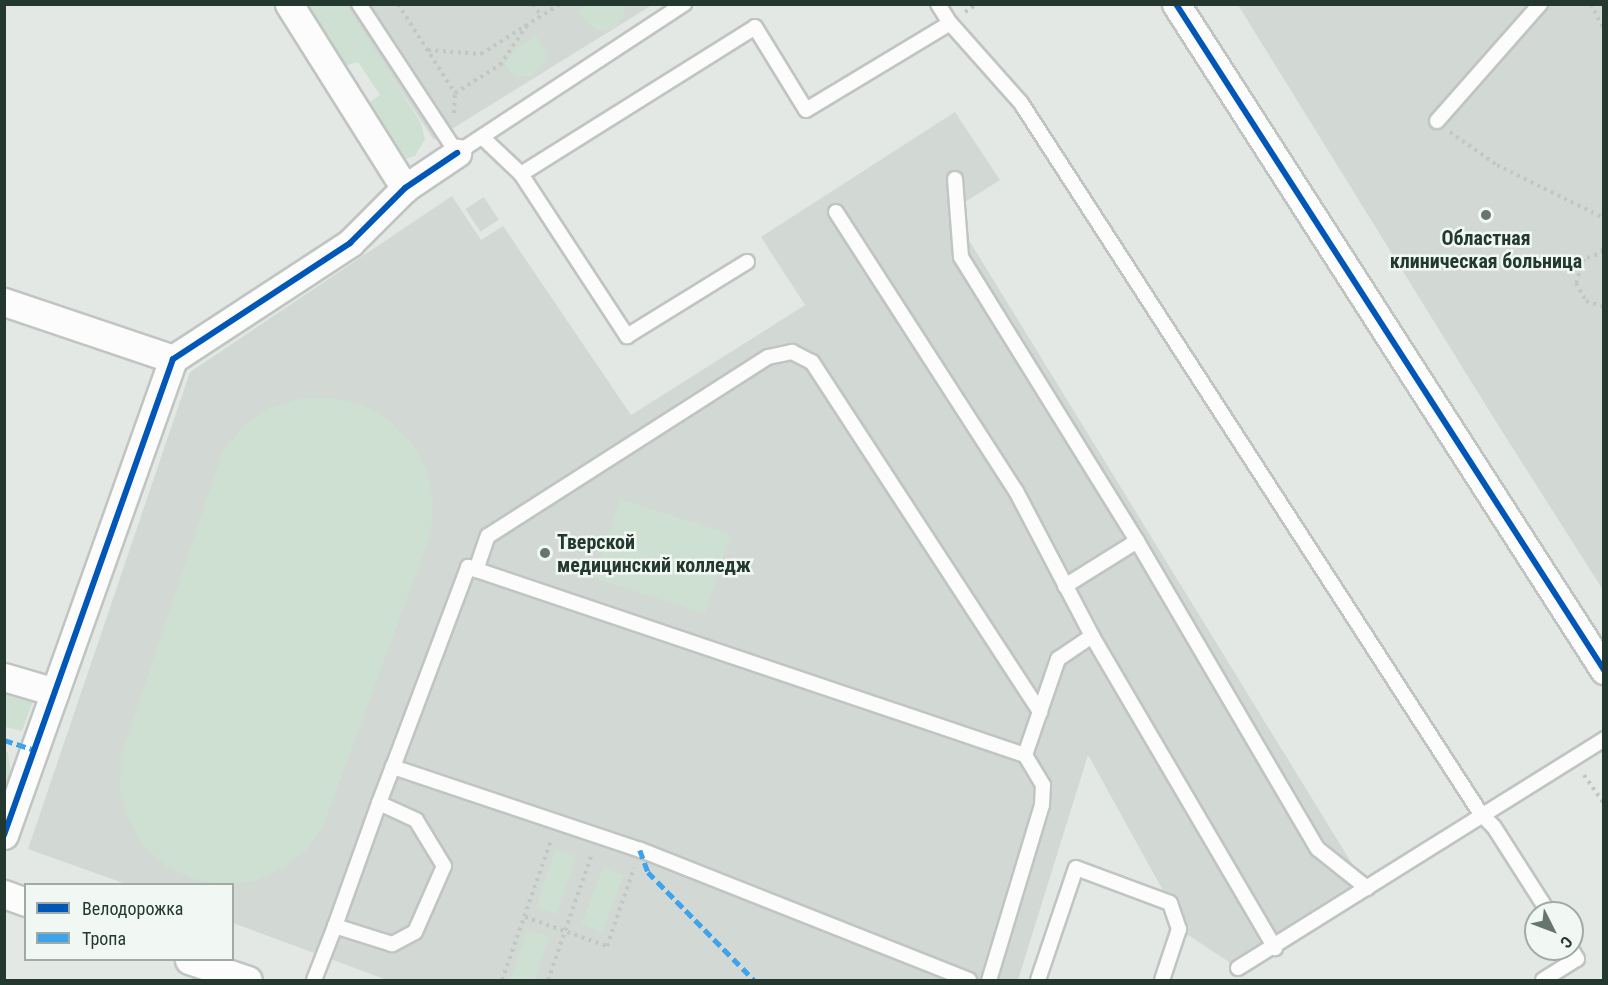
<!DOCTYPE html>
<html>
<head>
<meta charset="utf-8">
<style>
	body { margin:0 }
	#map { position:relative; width:1608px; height:985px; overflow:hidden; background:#e3e8e5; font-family:"Roboto Condensed",sans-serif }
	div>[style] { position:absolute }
	.built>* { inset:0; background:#d2d9d5; transform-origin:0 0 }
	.green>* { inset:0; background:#cee0d1; transform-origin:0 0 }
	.path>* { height:4px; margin-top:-2px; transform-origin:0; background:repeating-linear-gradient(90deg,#c0c8c4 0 3px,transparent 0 7.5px) }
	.roads { filter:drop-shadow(2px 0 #c0c5c2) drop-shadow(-2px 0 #c0c5c2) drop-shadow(0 2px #c0c5c2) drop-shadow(0 -2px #c0c5c2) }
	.service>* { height:14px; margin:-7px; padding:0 7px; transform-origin:7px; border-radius:7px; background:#fbfcfb }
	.minor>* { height:27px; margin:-13.5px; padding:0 13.5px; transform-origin:13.5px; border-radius:13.5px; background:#fbfcfb }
	.quiet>* { height:4.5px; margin-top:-2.25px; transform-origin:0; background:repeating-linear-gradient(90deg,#3ea3eb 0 9px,transparent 0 13.5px) }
	.cycleway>* { height:6px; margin:-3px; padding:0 3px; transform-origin:3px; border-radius:3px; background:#0057b8 }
	.dots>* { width:16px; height:16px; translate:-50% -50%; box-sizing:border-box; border:3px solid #f1f7f3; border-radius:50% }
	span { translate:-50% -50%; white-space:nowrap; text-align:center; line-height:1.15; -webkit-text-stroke:5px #f1f7f3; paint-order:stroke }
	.poi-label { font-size:20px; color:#233930; font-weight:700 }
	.left { translate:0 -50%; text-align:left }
	.frame { position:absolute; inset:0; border:6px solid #233930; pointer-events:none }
	.legend { position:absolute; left:24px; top:883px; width:210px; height:78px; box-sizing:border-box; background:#f1f7f3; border:2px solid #9faba5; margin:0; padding:8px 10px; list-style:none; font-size:18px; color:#233930 }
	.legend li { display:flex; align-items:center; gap:12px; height:30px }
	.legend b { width:30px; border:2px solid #9faba5 }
	.north { position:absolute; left:1524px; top:901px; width:60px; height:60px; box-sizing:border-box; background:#f1f7f3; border:2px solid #9faba5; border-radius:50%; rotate:132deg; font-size:16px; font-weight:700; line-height:24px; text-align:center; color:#233930 }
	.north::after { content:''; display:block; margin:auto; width:21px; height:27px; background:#66766f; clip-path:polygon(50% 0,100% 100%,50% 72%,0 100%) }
</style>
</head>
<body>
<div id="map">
	<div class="built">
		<div style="clip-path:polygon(344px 5px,652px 5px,434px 140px)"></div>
		<div style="clip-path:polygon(1238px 5px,1603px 5px,1603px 590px,1498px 425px)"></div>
		<div style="clip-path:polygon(955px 112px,1000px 180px,951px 211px,1367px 888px,1238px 968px,1179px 929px,1170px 903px,1088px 755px,1018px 980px,387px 980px,233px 923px,232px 884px,126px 884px,28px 849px,190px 372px,452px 196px,481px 240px,503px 226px,631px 415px,805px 305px,761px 237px)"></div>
		<div style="left:484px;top:197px;width:27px;height:22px;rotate:57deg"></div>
	</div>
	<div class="green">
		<div style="clip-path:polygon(303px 5px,346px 5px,421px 123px,425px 139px,415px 156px,402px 160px,365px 106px,380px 95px,358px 62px,341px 67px)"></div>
		<div style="clip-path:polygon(587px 5px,623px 5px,624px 15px,616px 28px,597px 31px,577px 11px)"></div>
		<div style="clip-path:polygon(536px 36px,546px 52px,545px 62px,531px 76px,515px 76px,505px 64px,517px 48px)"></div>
		<div style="clip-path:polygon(331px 398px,362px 405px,389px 420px,411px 443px,427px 470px,433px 501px,431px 533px,324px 823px,307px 849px,283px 868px,255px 881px,224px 884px,194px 879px,166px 866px,143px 845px,128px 818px,120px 789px,121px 758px,223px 451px,243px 427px,269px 409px,299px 399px)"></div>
		<div style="left:620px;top:499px;width:116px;height:83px;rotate:18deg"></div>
		<div style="clip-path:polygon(4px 687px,35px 696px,22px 731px,5px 727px)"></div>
		<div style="clip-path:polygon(5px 751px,8px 753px,11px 776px,5px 791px)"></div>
		<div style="left:555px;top:850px;width:22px;height:60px;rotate:18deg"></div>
		<div style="left:603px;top:868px;width:22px;height:60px;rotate:21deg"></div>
		<div style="clip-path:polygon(528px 930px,549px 937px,534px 980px,510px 980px)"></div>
	</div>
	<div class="path">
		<div style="left:398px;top:4px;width:106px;rotate:57.4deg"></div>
		<div style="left:455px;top:93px;width:53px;rotate:-31.9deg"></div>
		<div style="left:500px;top:65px;width:50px;rotate:-55.7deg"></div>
		<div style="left:533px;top:4px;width:14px;rotate:56deg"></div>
		<div style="left:1591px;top:4px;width:28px;rotate:63deg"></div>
		<div style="left:965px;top:12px;width:14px;rotate:-34deg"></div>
		<div style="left:428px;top:50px;width:53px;rotate:4.3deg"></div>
		<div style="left:481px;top:54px;width:93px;rotate:-32.3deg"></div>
		<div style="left:454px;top:113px;width:20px;rotate:-87deg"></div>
		<div style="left:1450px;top:132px;width:57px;rotate:35.1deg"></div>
		<div style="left:1497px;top:165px;width:119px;rotate:26.4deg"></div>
		<div style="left:1602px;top:251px;width:6px;rotate:-72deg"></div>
		<div style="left:1604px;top:252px;width:21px;rotate:161deg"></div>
		<div style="left:1584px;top:259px;width:25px;rotate:108deg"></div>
		<div style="left:1576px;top:283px;width:21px;rotate:61deg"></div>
		<div style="left:1586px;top:301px;width:19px;rotate:18deg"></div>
		<div style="left:1584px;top:775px;width:35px;rotate:55deg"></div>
		<div style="left:525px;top:917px;width:87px;rotate:19.5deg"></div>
		<div style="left:607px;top:946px;width:83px;rotate:-70.9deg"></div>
		<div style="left:502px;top:980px;width:148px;rotate:-70.7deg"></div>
		<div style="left:548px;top:980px;width:133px;rotate:-70.8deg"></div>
	</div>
	<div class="roads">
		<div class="service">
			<div style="left:359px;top:4px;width:178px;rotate:56.7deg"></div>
			<div style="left:457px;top:153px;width:272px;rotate:-33.3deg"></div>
			<div style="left:938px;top:4px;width:22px;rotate:58deg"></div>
			<div style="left:950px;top:23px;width:107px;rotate:48.4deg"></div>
			<div style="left:1021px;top:103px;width:847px;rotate:57.1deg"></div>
			<div style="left:1481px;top:814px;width:18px;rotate:45deg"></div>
			<div style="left:1494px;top:827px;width:102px;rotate:57.4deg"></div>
			<div style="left:1437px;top:121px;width:156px;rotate:-48.6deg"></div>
			<div style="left:482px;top:137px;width:54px;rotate:43.5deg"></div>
			<div style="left:521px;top:174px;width:276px;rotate:-32.1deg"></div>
			<div style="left:755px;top:27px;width:97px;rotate:58.4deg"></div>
			<div style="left:806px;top:110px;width:168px;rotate:-31.1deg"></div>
			<div style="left:521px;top:174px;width:194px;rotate:56.8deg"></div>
			<div style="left:627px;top:336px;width:141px;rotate:-31.7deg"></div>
			<div style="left:955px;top:179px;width:78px;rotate:85.6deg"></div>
			<div style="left:961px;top:257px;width:334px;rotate:58.2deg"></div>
			<div style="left:836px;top:212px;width:332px;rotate:57.2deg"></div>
			<div style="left:1016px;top:491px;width:164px;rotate:62.3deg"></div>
			<div style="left:1092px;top:636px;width:362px;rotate:59.6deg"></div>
			<div style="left:476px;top:570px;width:36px;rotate:-71deg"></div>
			<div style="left:488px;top:536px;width:332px;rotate:-32.6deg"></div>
			<div style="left:768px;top:357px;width:25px;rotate:-12deg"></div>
			<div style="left:792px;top:352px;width:22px;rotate:27deg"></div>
			<div style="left:812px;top:362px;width:418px;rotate:56.9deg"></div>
			<div style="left:1065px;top:586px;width:85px;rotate:-32deg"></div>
			<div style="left:1137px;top:541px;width:357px;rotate:59.6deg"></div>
			<div style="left:1318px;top:849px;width:63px;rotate:38.5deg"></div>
			<div style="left:1025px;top:755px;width:102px;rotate:-71deg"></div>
			<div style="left:1058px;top:659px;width:41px;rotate:-34.1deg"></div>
			<div style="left:379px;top:803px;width:41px;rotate:24.7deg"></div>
			<div style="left:416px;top:820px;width:54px;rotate:58.7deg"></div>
			<div style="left:444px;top:866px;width:72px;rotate:113.7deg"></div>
			<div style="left:415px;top:932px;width:26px;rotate:152deg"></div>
			<div style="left:392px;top:944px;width:60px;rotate:-162.5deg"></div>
			<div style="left:335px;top:926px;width:131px;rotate:-70.3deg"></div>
			<div style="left:379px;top:803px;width:39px;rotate:-69deg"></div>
			<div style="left:1238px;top:968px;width:432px;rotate:-32deg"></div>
			<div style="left:314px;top:980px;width:58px;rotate:-68.7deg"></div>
			<div style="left:969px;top:980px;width:354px;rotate:-158.4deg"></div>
			<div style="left:640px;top:850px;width:261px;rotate:-161.4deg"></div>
			<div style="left:393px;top:767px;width:214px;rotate:-69.4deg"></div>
			<div style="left:468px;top:567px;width:588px;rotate:18.65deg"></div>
			<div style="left:1025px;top:755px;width:35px;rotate:59deg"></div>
			<div style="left:1043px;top:785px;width:20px;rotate:93deg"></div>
			<div style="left:1042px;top:805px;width:183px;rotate:106.8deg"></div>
			<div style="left:1038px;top:980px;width:118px;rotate:-71.3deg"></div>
			<div style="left:1076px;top:868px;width:100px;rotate:20.4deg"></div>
			<div style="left:1170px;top:903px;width:28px;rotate:71deg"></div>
			<div style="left:1179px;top:929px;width:54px;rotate:108.4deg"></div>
			<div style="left:1543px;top:980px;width:40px;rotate:-32deg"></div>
			<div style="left:1577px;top:959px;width:12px;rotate:-121deg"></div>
		</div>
		<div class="minor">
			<div style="left:289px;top:4px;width:218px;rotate:57.8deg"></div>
			<div style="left:1176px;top:4px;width:792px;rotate:57.27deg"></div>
			<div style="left:4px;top:302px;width:178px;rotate:18.6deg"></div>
			<div style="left:4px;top:677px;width:53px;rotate:16.4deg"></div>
			<div style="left:4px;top:835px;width:505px;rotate:-70.45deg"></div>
			<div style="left:173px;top:359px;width:212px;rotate:-33.2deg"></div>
			<div style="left:350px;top:243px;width:78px;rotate:-45deg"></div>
			<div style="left:405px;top:188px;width:63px;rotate:-33.9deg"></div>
			<div style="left:4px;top:894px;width:23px;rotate:20deg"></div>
			<div style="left:189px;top:960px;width:62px;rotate:18.7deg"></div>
		</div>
	</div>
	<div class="quiet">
		<div style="left:4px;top:740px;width:32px;rotate:18deg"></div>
		<div style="left:640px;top:850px;width:23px;rotate:70deg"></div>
		<div style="left:648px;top:872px;width:151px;rotate:45.5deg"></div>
	</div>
	<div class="cycleway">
		<div style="left:1176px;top:4px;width:792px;rotate:57.27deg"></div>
		<div style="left:4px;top:835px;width:505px;rotate:-70.45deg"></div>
		<div style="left:173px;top:359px;width:212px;rotate:-33.2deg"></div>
		<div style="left:350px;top:243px;width:78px;rotate:-45deg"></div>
		<div style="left:405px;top:188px;width:63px;rotate:-33.9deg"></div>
	</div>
	<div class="dots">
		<div style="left:1486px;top:215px;background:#66766f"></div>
		<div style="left:545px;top:553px;background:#66766f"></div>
	</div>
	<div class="poi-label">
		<span style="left:1486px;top:250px">Областная<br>клиническая больница</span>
		<span class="left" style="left:557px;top:554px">Тверской<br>медицинский колледж</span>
	</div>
	<div class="frame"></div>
	<ul class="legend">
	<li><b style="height:8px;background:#0057b8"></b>Велодорожка</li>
	<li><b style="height:8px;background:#3ea3eb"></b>Тропа</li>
	</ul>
	<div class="north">С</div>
</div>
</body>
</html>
